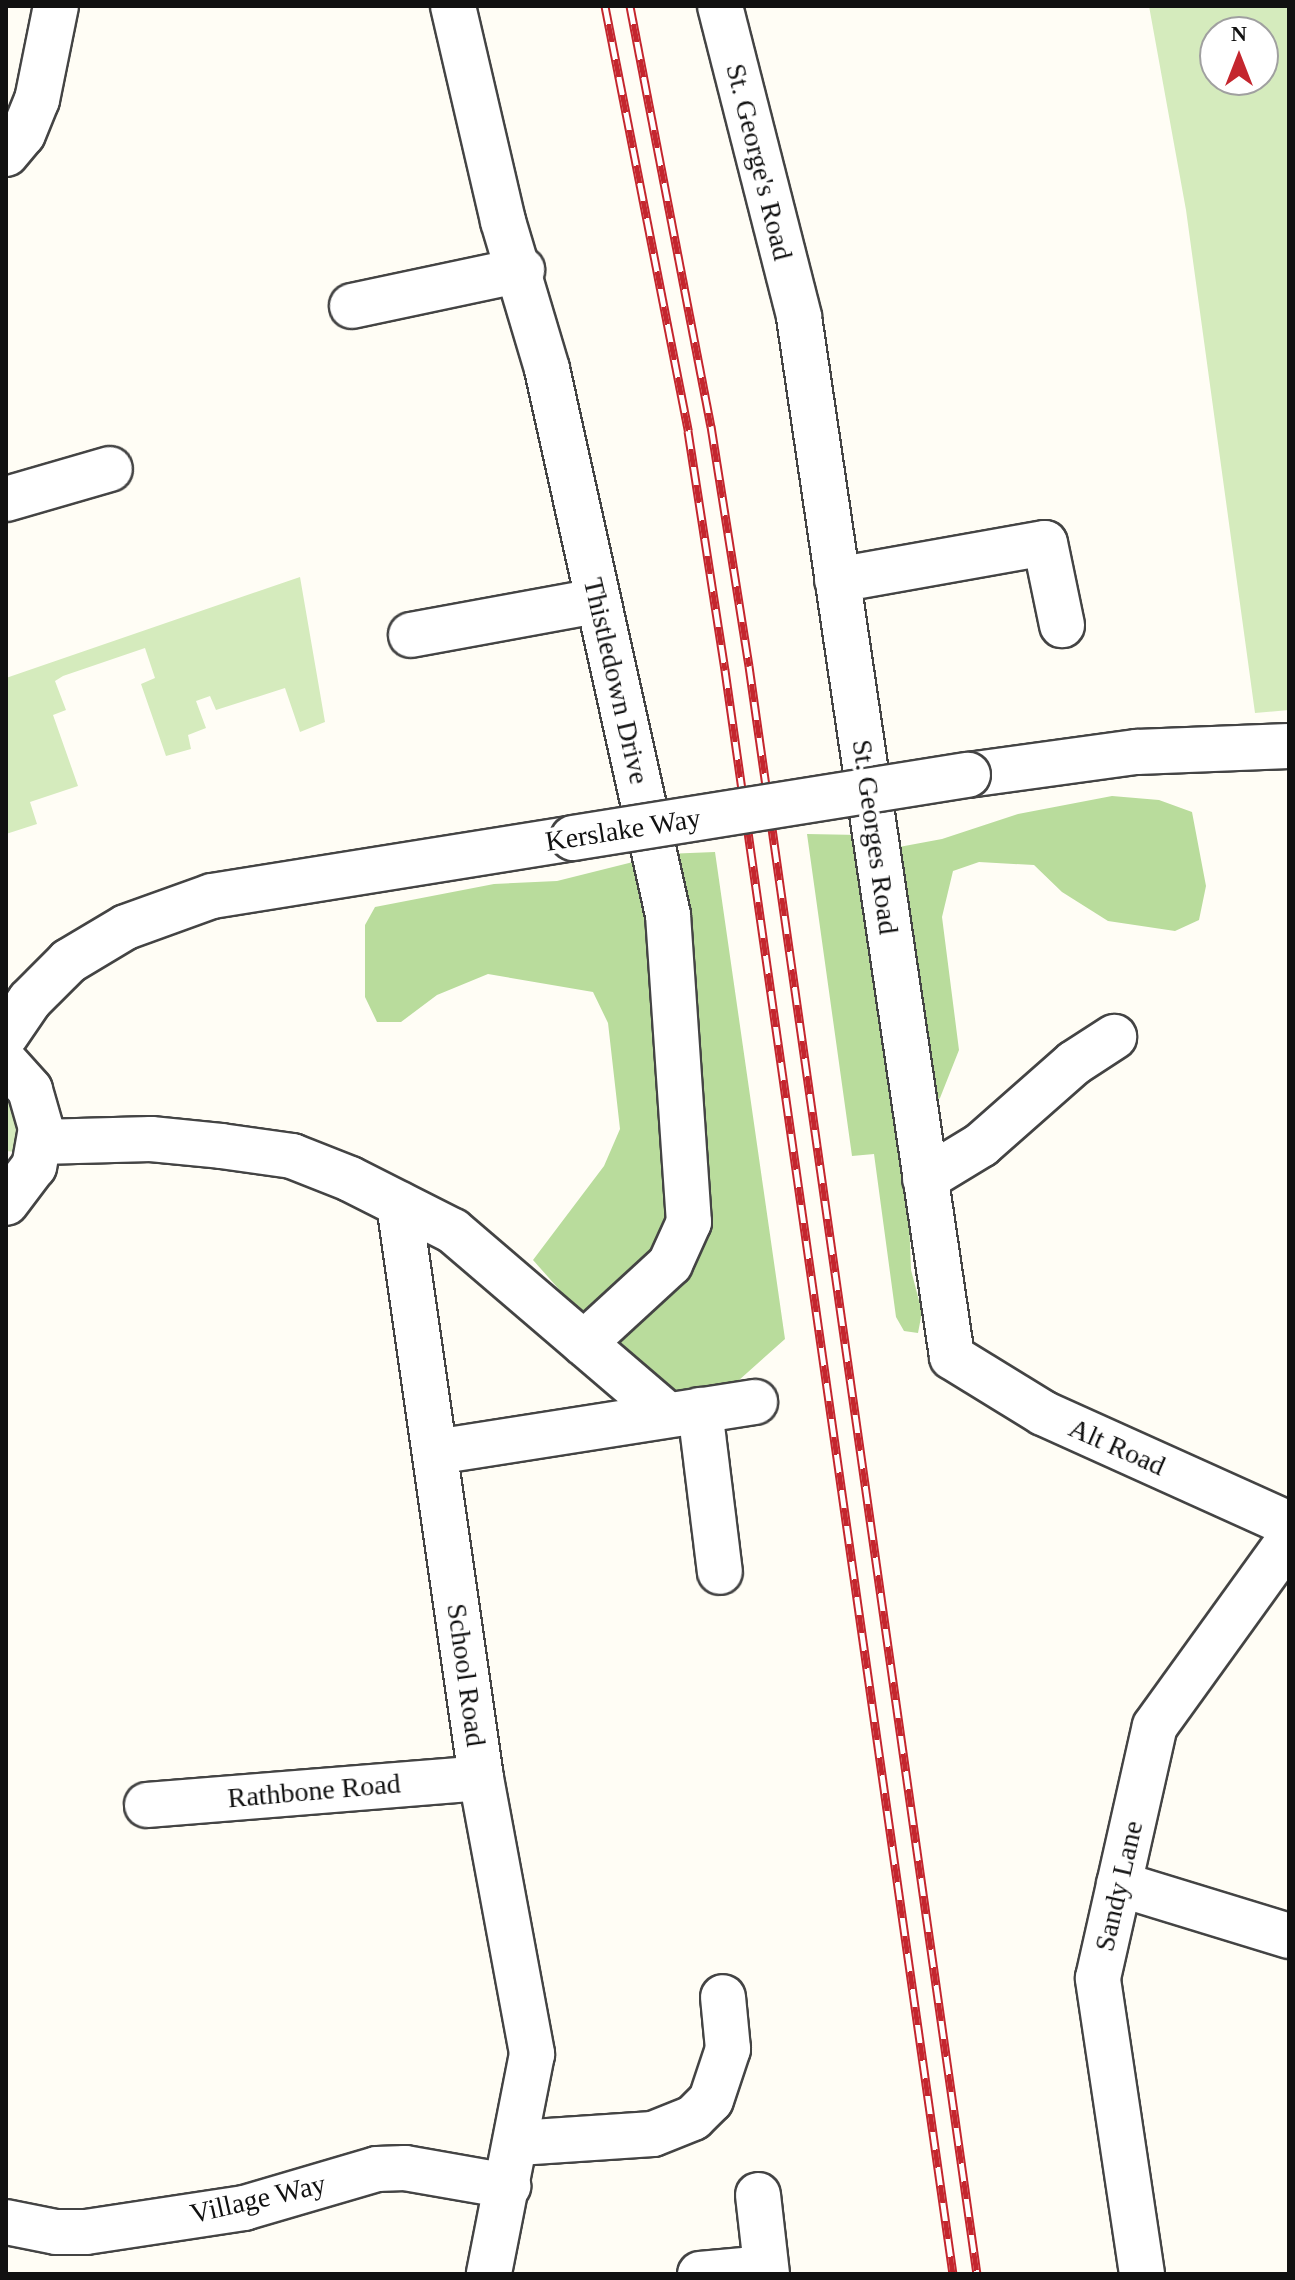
<!DOCTYPE html>
<html>
<head>
<meta charset="utf-8">
<style>
	body { margin:0 }
	#map { position:relative; width:1295px; height:2280px; overflow:hidden; background:#fffdf5; font-family:"Times New Roman",serif }
	div>[style] { position:absolute }
	.green>* { inset:0; background:#d5ebbd }
	.forest>* { inset:0; background:#b9dc9c }
	.roads { filter:drop-shadow(2px 0 #444) drop-shadow(-2px 0 #444) drop-shadow(0 2px #444) drop-shadow(0 -2px #444) }
	.minor>* { height:44px; margin:-22px; padding:0 22px; transform-origin:22px; border-radius:22px; background:#fff }
	.rail>* { height:9px; margin-top:-4.5px; transform-origin:0; background:repeating-linear-gradient(90deg,#fff 0 18px,#c4262e 0 36px); box-sizing:border-box; border-block:2px solid #c4262e }
	.bridges { filter:drop-shadow(2px 0 #444) drop-shadow(-2px 0 #444) drop-shadow(0 2px #444) drop-shadow(0 -2px #444) }
	.minor-bridge>* { height:44px; margin:-22px; padding:0 22px; transform-origin:22px; border-radius:22px; background:#fff }
	span { translate:-50% -50%; white-space:nowrap; text-align:center; line-height:1.15; -webkit-text-stroke:8px #fff; paint-order:stroke }
	.street-label { font-size:28px; color:#111 }
	.frame { position:absolute; inset:0; border:8px solid #111; pointer-events:none }
	.north { position:absolute; left:1199px; top:16px; width:80px; height:80px; box-sizing:border-box; background:#fff; border:2px solid #a0a0a0; border-radius:50%; rotate:0deg; font-size:22px; font-weight:700; line-height:32px; text-align:center; color:#111 }
	.north::after { content:''; display:block; margin:auto; width:28px; height:36px; background:#c4262e; clip-path:polygon(50% 0,100% 100%,50% 72%,0 100%) }
</style>
</head>
<body>
<div id="map">
	<div class="green">
		<div style="clip-path:polygon(evenodd,1149px 6px,1289px 6px,1289px 710px,1255px 713px,1186px 210px,1149px 6px,1215px 32px,1263px 32px,1263px 80px,1215px 80px,1215px 32px)"></div>
		<div style="clip-path:polygon(300px 577px,325px 722px,300px 732px,285px 688px,216px 710px,210px 696px,196px 701px,206px 728px,188px 735px,191px 749px,166px 756px,141px 684px,155px 678px,145px 648px,63px 676px,55px 681px,66px 710px,53px 715px,78px 786px,30px 802px,37px 824px,6px 834px,6px 678px)"></div>
		<div style="clip-path:polygon(6px 1086px,20px 1124px,16px 1152px,6px 1151px)"></div>
	</div>
	<div class="forest">
		<div style="clip-path:polygon(1112px 796px,1159px 800px,1192px 812px,1206px 886px,1199px 920px,1175px 931px,1108px 921px,1062px 892px,1034px 865px,979px 862px,953px 871px,942px 917px,959px 1050px,940px 1098px,917px 1119px,908px 1192px,911px 1270px,922px 1312px,918px 1333px,904px 1331px,896px 1317px,874px 1154px,852px 1156px,807px 834px,860px 835px,899px 847px,942px 839px,1018px 814px)"></div>
		<div style="clip-path:polygon(715px 852px,785px 1339px,729px 1389px,673px 1392px,620px 1358px,533px 1260px,604px 1166px,620px 1129px,608px 1023px,593px 992px,488px 974px,437px 995px,401px 1022px,377px 1022px,365px 997px,365px 925px,375px 907px,494px 884px,557px 881px,665px 854px)"></div>
	</div>
	<div class="roads">
		<div class="minor">
			<div style="left:453px;top:6px;width:221px;rotate:76.9deg"></div>
			<div style="left:503px;top:221px;width:154px;rotate:73.4deg"></div>
			<div style="left:547px;top:369px;width:559px;rotate:77.5deg"></div>
			<div style="left:668px;top:915px;width:308px;rotate:86.1deg"></div>
			<div style="left:689px;top:1222px;width:46px;rotate:114.3deg"></div>
			<div style="left:670px;top:1264px;width:117px;rotate:137.4deg"></div>
			<div style="left:720px;top:6px;width:321px;rotate:75.7deg"></div>
			<div style="left:799px;top:317px;width:1051px;rotate:81.63deg"></div>
			<div style="left:952px;top:1357px;width:107px;rotate:31.6deg"></div>
			<div style="left:1043px;top:1413px;width:270px;rotate:24.3deg"></div>
			<div style="left:6px;top:154px;width:26px;rotate:-50deg"></div>
			<div style="left:23px;top:134px;width:37px;rotate:-68deg"></div>
			<div style="left:37px;top:100px;width:96px;rotate:-78.6deg"></div>
			<div style="left:352px;top:306px;width:174px;rotate:-12deg"></div>
			<div style="left:6px;top:499px;width:108px;rotate:-16.1deg"></div>
			<div style="left:837px;top:580px;width:211px;rotate:-10.1deg"></div>
			<div style="left:1045px;top:543px;width:84px;rotate:78.3deg"></div>
			<div style="left:411px;top:635px;width:189px;rotate:-10.4deg"></div>
			<div style="left:968px;top:775px;width:171px;rotate:-7.8deg"></div>
			<div style="left:1137px;top:752px;width:152px;rotate:-2.3deg"></div>
			<div style="left:6px;top:1035px;width:42px;rotate:-55.6deg"></div>
			<div style="left:30px;top:1000px;width:55px;rotate:-45deg"></div>
			<div style="left:69px;top:961px;width:66px;rotate:-30.8deg"></div>
			<div style="left:126px;top:927px;width:91px;rotate:-19.8deg"></div>
			<div style="left:212px;top:896px;width:366px;rotate:-9.1deg"></div>
			<div style="left:6px;top:1063px;width:36px;rotate:48deg"></div>
			<div style="left:30px;top:1090px;width:40px;rotate:74deg"></div>
			<div style="left:41px;top:1128px;width:39px;rotate:100deg"></div>
			<div style="left:34px;top:1166px;width:46px;rotate:127.1deg"></div>
			<div style="left:40px;top:1142px;width:111px;rotate:-1.5deg"></div>
			<div style="left:151px;top:1139px;width:70px;rotate:5.7deg"></div>
			<div style="left:221px;top:1146px;width:72px;rotate:8deg"></div>
			<div style="left:292px;top:1156px;width:62px;rotate:21.6deg"></div>
			<div style="left:350px;top:1179px;width:115px;rotate:26.8deg"></div>
			<div style="left:453px;top:1231px;width:279px;rotate:40.6deg"></div>
			<div style="left:925px;top:1179px;width:66px;rotate:-31.3deg"></div>
			<div style="left:981px;top:1145px;width:124px;rotate:-41.4deg"></div>
			<div style="left:1074px;top:1063px;width:48px;rotate:-33deg"></div>
			<div style="left:399px;top:1204px;width:580px;rotate:81.87deg"></div>
			<div style="left:481px;top:1778px;width:281px;rotate:79.5deg"></div>
			<div style="left:532px;top:2054px;width:224px;rotate:101.1deg"></div>
			<div style="left:700px;top:1410px;width:163px;rotate:83deg"></div>
			<div style="left:435px;top:1452px;width:324px;rotate:-8.9deg"></div>
			<div style="left:147px;top:1805px;width:335px;rotate:-4.6deg"></div>
			<div style="left:1119px;top:1884px;width:178px;rotate:17deg"></div>
			<div style="left:518px;top:2143px;width:135px;rotate:-3.8deg"></div>
			<div style="left:653px;top:2134px;width:43px;rotate:-21.8deg"></div>
			<div style="left:693px;top:2118px;width:25px;rotate:-45deg"></div>
			<div style="left:711px;top:2100px;width:54px;rotate:-71.6deg"></div>
			<div style="left:728px;top:2049px;width:52px;rotate:-95.5deg"></div>
			<div style="left:758px;top:2195px;width:80px;rotate:83.5deg"></div>
			<div style="left:6px;top:2222px;width:51px;rotate:11.3deg"></div>
			<div style="left:56px;top:2232px;width:30px"></div>
			<div style="left:86px;top:2232px;width:160px;rotate:-8.6deg"></div>
			<div style="left:244px;top:2208px;width:139px;rotate:-16.3deg"></div>
			<div style="left:377px;top:2169px;width:28px;rotate:-2deg"></div>
			<div style="left:405px;top:2168px;width:105px;rotate:9.9deg"></div>
			<div style="left:700px;top:2274px;width:66px;rotate:-5.2deg"></div>
			<div style="left:1142px;top:2274px;width:299px;rotate:-98.5deg"></div>
			<div style="left:1098px;top:1978px;width:258px;rotate:-77.3deg"></div>
			<div style="left:1155px;top:1726px;width:229px;rotate:-54.2deg"></div>
		</div>
	</div>
	<div class="rail">
		<div style="left:605px;top:6px;width:433px;rotate:78.9deg"></div>
		<div style="left:688px;top:431px;width:242px;rotate:81.2deg"></div>
		<div style="left:725px;top:670px;width:1620px;rotate:81.91deg"></div>
		<div style="left:630px;top:6px;width:428px;rotate:79.1deg"></div>
		<div style="left:711px;top:426px;width:243px;rotate:81deg"></div>
		<div style="left:749px;top:666px;width:1624px;rotate:81.93deg"></div>
	</div>
	<div class="bridges">
		<div class="minor-bridge">
			<div style="left:573px;top:838px;width:400px;rotate:-9.1deg"></div>
		</div>
	</div>
	<div class="street-label">
		<span style="left:759px;top:162px;rotate:76deg">St. George's Road</span>
		<span style="left:616px;top:681px;rotate:77deg">Thistledown Drive</span>
		<span style="left:623px;top:830px;rotate:-9deg">Kerslake Way</span>
		<span style="left:875px;top:837px;rotate:82deg">St. Georges Road</span>
		<span style="left:1117px;top:1447px;rotate:24deg">Alt Road</span>
		<span style="left:466px;top:1675px;rotate:82deg">School Road</span>
		<span style="left:314px;top:1791px;rotate:-5deg">Rathbone Road</span>
		<span style="left:1119px;top:1886px;rotate:-77deg">Sandy Lane</span>
		<span style="left:258px;top:2199px;rotate:-13deg">Village Way</span>
	</div>
	<div class="frame"></div>
	<div class="north">N</div>
</div>
</body>
</html>
